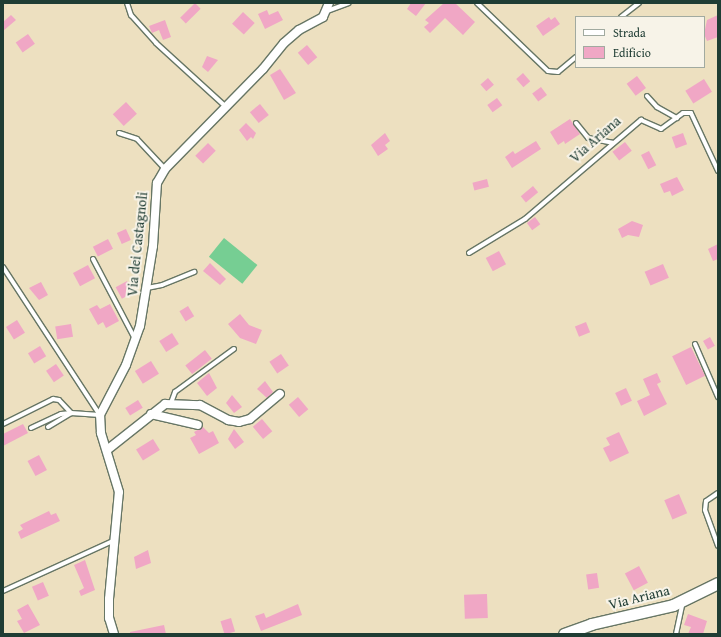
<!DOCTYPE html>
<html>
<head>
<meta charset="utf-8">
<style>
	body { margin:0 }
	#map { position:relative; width:721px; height:637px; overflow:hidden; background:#ede0c0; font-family:"Gentium Book Plus",serif }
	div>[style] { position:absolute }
	.green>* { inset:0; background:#76ce93; transform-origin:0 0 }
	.building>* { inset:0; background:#f0a7c5; transform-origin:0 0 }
	.roads { filter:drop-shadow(1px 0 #677665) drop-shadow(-1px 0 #677665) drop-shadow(0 1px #677665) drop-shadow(0 -1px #677665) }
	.service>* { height:4px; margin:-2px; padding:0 2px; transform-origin:2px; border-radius:2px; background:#fff }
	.minor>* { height:8px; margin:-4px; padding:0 4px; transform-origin:4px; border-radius:4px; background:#fff }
	.secondary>* { height:11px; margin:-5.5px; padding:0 5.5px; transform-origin:5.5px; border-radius:5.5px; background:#fff }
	span { translate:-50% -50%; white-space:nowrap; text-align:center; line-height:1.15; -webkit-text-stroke:4px #f7f3e8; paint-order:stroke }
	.street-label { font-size:14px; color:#1f3d34 }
	.frame { position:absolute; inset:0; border:4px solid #1f3d34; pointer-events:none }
	.legend { position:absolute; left:575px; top:16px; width:130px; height:52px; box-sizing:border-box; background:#f7f3e8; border:1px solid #a1aaa0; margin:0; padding:5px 7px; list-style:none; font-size:12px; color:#1f3d34 }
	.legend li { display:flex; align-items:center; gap:8px; height:20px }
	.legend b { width:20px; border:1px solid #a1aaa0 }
</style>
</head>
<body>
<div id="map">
	<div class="green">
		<div style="left:224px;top:238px;width:43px;height:24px;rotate:39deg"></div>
	</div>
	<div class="building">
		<div style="left:195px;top:3px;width:8px;height:21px;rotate:45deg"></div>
		<div style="clip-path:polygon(411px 3px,426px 3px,416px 16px,407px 9px)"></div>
		<div style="clip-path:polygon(444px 3px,455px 3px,475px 22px,463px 35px,445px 18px,430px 33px,424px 27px,429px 23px,425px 20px)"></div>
		<div style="clip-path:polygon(267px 10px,269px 15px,278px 11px,283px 20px,265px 29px,258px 14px)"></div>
		<div style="left:243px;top:12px;width:16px;height:16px;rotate:43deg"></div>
		<div style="clip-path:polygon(11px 15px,16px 20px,3px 31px,3px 22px)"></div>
		<div style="clip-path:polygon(718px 15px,718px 37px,707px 41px,704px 34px,707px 20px)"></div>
		<div style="clip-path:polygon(549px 17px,551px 20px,555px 17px,560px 24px,543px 36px,536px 26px)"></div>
		<div style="clip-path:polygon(165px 20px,171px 37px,163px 40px,159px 30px,152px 33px,149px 26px)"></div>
		<div style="left:28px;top:34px;width:12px;height:15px;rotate:55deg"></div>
		<div style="left:307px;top:45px;width:16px;height:12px;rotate:50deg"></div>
		<div style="clip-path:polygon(207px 56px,218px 60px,208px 72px,202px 67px)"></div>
		<div style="clip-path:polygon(280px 69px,296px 93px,284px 100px,270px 75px)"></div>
		<div style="left:523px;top:73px;width:11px;height:9px;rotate:49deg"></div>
		<div style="left:637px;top:76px;width:15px;height:13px;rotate:53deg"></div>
		<div style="left:488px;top:78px;width:9px;height:10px;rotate:49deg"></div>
		<div style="left:704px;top:79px;width:15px;height:22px;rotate:58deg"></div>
		<div style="left:541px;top:87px;width:10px;height:11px;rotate:53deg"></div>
		<div style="left:497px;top:98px;width:9px;height:12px;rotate:54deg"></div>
		<div style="left:126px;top:102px;width:16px;height:18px;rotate:47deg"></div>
		<div style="left:260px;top:104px;width:14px;height:13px;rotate:51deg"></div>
		<div style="clip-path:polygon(570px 119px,580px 134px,565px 144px,564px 141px,558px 145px,550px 132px)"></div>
		<div style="clip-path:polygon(246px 123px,256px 133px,253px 139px,251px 137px,247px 141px,239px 130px)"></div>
		<div style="clip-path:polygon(385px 133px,390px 141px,385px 145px,388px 149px,378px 156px,371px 145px)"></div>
		<div style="left:683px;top:133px;width:12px;height:12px;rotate:70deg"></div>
		<div style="clip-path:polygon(536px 141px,541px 149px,512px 168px,505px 157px,513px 151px,515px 154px)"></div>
		<div style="left:625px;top:142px;width:11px;height:16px;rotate:52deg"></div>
		<div style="left:208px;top:143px;width:11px;height:18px;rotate:45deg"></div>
		<div style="left:649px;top:151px;width:16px;height:9px;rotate:63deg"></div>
		<div style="clip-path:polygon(677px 177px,684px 190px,672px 196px,670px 191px,664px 193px,660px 184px)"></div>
		<div style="left:487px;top:179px;width:8px;height:15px;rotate:76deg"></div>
		<div style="left:533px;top:186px;width:8px;height:16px;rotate:50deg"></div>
		<div style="left:535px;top:217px;width:9px;height:10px;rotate:54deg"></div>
		<div style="clip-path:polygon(632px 221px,643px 225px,639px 237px,628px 235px,622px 238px,618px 229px)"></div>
		<div style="left:126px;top:229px;width:12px;height:10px;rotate:66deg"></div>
		<div style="left:108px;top:239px;width:11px;height:17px;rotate:63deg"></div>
		<div style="clip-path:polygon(718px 244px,718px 259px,713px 261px,708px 249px)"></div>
		<div style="left:499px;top:251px;width:15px;height:15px;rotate:62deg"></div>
		<div style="clip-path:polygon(210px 263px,226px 279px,220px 285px,203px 271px)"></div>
		<div style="left:663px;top:264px;width:15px;height:20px;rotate:67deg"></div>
		<div style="left:88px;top:265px;width:15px;height:17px;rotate:62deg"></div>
		<div style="left:127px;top:281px;width:13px;height:13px;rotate:61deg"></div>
		<div style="clip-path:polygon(41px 282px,48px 295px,39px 300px,29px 288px)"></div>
		<div style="clip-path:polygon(110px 304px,119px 321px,106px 328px,103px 322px,98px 325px,89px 309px,97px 305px,100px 309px)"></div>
		<div style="left:188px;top:306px;width:12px;height:10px;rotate:59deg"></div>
		<div style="clip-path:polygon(240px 314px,249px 325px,262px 330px,256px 344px,240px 338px,228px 324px)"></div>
		<div style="left:17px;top:320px;width:15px;height:13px;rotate:58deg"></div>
		<div style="left:586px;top:322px;width:11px;height:12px;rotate:68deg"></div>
		<div style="left:71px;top:324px;width:13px;height:16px;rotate:81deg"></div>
		<div style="left:172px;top:333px;width:13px;height:15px;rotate:58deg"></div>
		<div style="left:710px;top:337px;width:10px;height:8px;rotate:61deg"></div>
		<div style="left:40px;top:346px;width:12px;height:14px;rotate:59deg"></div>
		<div style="left:691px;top:347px;width:32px;height:21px;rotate:64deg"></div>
		<div style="left:205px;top:350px;width:11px;height:25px;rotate:52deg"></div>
		<div style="left:281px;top:354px;width:14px;height:14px;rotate:56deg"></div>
		<div style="left:151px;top:361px;width:15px;height:19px;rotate:58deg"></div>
		<div style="left:56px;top:364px;width:14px;height:12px;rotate:56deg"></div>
		<div style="clip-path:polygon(209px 373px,217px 388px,207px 396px,197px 383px)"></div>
		<div style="clip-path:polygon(657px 373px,661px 382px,657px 384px,667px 404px,644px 416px,637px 401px,650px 395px,643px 379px)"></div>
		<div style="clip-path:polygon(265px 381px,273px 392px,267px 398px,257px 389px)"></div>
		<div style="left:626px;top:388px;width:14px;height:12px;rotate:65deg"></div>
		<div style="clip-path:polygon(232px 395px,242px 407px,234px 413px,226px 403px)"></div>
		<div style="left:298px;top:397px;width:16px;height:12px;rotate:50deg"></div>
		<div style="left:138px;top:400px;width:9px;height:15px;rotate:58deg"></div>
		<div style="left:262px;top:419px;width:16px;height:12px;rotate:50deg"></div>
		<div style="clip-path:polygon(23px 424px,28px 433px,3px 446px,3px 434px)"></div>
		<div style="clip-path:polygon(203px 427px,209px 433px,213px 431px,219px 443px,199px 454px,190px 438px,196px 435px,194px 432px)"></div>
		<div style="clip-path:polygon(234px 429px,244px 442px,235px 449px,228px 439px)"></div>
		<div style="clip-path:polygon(619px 432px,629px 453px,610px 462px,603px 448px,610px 445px,606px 438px)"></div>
		<div style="left:153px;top:439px;width:13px;height:20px;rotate:58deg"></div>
		<div style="left:39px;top:455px;width:17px;height:13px;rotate:62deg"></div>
		<div style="left:679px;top:494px;width:21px;height:16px;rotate:67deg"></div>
		<div style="clip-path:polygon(49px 511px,51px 515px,56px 513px,60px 521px,21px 539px,18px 532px,23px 529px,20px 525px)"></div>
		<div style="clip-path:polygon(148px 550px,151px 563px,136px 569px,134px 557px)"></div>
		<div style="clip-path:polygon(85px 560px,95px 590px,81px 596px,79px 591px,84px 588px,74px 565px)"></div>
		<div style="left:639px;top:566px;width:19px;height:16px;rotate:62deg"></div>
		<div style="left:597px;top:573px;width:15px;height:11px;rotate:82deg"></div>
		<div style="left:43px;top:582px;width:15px;height:12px;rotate:67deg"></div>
		<div style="left:487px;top:594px;width:24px;height:23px;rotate:88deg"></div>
		<div style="clip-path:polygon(28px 604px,40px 625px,24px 633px,17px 621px,22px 619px,17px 610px)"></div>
		<div style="clip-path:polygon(298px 604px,302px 615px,261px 631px,255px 616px,264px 613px,266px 618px)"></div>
		<div style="clip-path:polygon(688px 614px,707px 621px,703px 634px,688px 634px,691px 627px,684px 625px)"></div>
		<div style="left:231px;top:618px;width:14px;height:11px;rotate:73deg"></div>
		<div style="clip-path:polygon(164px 625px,166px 634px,130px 634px,130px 632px)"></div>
	</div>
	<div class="roads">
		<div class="service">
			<div style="left:127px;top:3px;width:13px;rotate:72deg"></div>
			<div style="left:131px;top:15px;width:38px;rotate:48deg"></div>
			<div style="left:156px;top:43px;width:95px;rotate:42.4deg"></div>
			<div style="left:477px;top:3px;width:98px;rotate:43.8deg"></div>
			<div style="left:548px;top:71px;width:10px;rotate:6deg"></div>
			<div style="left:558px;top:72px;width:23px;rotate:-40deg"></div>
			<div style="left:327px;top:11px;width:23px;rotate:-20deg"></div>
			<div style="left:621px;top:17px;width:23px;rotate:-38deg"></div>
			<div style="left:647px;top:96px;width:15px;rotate:48deg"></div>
			<div style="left:657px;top:107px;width:23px;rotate:29deg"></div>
			<div style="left:576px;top:123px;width:19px;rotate:51deg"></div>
			<div style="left:588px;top:138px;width:25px;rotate:11deg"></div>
			<div style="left:119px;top:133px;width:19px;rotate:18deg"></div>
			<div style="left:137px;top:139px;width:41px;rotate:47deg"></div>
			<div style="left:469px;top:253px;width:66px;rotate:-31.3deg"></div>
			<div style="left:525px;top:219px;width:153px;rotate:-40.5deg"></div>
			<div style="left:641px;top:120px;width:22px;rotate:24deg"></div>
			<div style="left:661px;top:129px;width:27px;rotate:-36deg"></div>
			<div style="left:683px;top:113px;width:8px"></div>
			<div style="left:691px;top:113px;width:64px;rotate:65deg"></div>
			<div style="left:93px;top:259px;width:90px;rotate:62.3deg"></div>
			<div style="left:3px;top:267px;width:177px;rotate:56.8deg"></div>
			<div style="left:147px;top:288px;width:15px;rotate:-11deg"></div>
			<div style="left:162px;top:285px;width:35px;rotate:-22deg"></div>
			<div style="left:695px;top:344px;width:58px;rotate:66.5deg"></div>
			<div style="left:171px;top:403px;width:12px;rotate:-70deg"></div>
			<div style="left:175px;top:392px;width:73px;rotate:-36.1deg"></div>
			<div style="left:3px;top:424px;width:56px;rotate:-26.6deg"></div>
			<div style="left:53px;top:399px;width:6px;rotate:9deg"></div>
			<div style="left:59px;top:400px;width:18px;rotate:47deg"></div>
			<div style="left:48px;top:427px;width:27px;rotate:-31deg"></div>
			<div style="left:71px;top:413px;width:29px;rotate:4deg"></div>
			<div style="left:31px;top:428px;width:33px;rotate:-25deg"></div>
			<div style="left:61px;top:414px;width:10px;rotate:-6deg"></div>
			<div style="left:718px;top:493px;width:14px;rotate:146deg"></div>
			<div style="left:706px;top:501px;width:9px;rotate:96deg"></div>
			<div style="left:705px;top:510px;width:38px;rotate:70deg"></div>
			<div style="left:3px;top:591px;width:123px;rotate:-24.5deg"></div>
			<div style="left:676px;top:634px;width:34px;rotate:-78deg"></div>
		</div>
		<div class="minor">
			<div style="left:151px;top:414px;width:48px;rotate:13.2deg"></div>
			<div style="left:107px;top:450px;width:74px;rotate:-38.4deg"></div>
			<div style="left:165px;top:404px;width:35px;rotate:2deg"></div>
			<div style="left:200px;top:405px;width:32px;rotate:28deg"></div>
			<div style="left:228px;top:420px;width:11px;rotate:10deg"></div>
			<div style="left:239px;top:422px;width:11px;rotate:-15deg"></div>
			<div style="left:250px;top:419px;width:39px;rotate:-40deg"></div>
			<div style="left:114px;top:634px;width:17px;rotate:-107deg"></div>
			<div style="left:109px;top:618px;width:19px;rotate:-90deg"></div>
			<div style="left:109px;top:599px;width:107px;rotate:-84.7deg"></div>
			<div style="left:119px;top:492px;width:62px;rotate:-107deg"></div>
			<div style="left:101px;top:433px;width:18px;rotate:-93deg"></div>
			<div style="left:100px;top:415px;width:56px;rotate:-62.5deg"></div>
			<div style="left:126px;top:365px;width:41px;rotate:-70.3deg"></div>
			<div style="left:140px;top:326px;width:81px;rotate:-80.8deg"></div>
			<div style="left:153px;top:246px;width:63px;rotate:-86.4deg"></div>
			<div style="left:157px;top:183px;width:16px;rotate:-60deg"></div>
			<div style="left:165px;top:169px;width:140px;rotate:-45.6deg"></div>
			<div style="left:263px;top:69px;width:33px;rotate:-51deg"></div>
			<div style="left:284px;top:43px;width:20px;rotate:-41deg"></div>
			<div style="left:299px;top:30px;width:27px;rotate:-28deg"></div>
			<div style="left:323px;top:17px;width:15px;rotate:-67deg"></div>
		</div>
		<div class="secondary">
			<div style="left:564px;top:634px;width:29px;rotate:-20deg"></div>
			<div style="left:591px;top:624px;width:84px;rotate:-13deg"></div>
			<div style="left:673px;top:605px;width:50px;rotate:-26.1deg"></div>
		</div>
	</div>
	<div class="street-label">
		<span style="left:595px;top:139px;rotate:-41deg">Via Ariana</span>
		<span style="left:137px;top:244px;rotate:-84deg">Via dei Castagnoli</span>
		<span style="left:639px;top:597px;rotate:-14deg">Via Ariana</span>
	</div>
	<div class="frame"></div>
	<ul class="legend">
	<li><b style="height:5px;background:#fff"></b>Strada</li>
	<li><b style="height:11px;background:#f0a7c5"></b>Edificio</li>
	</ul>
</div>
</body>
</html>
